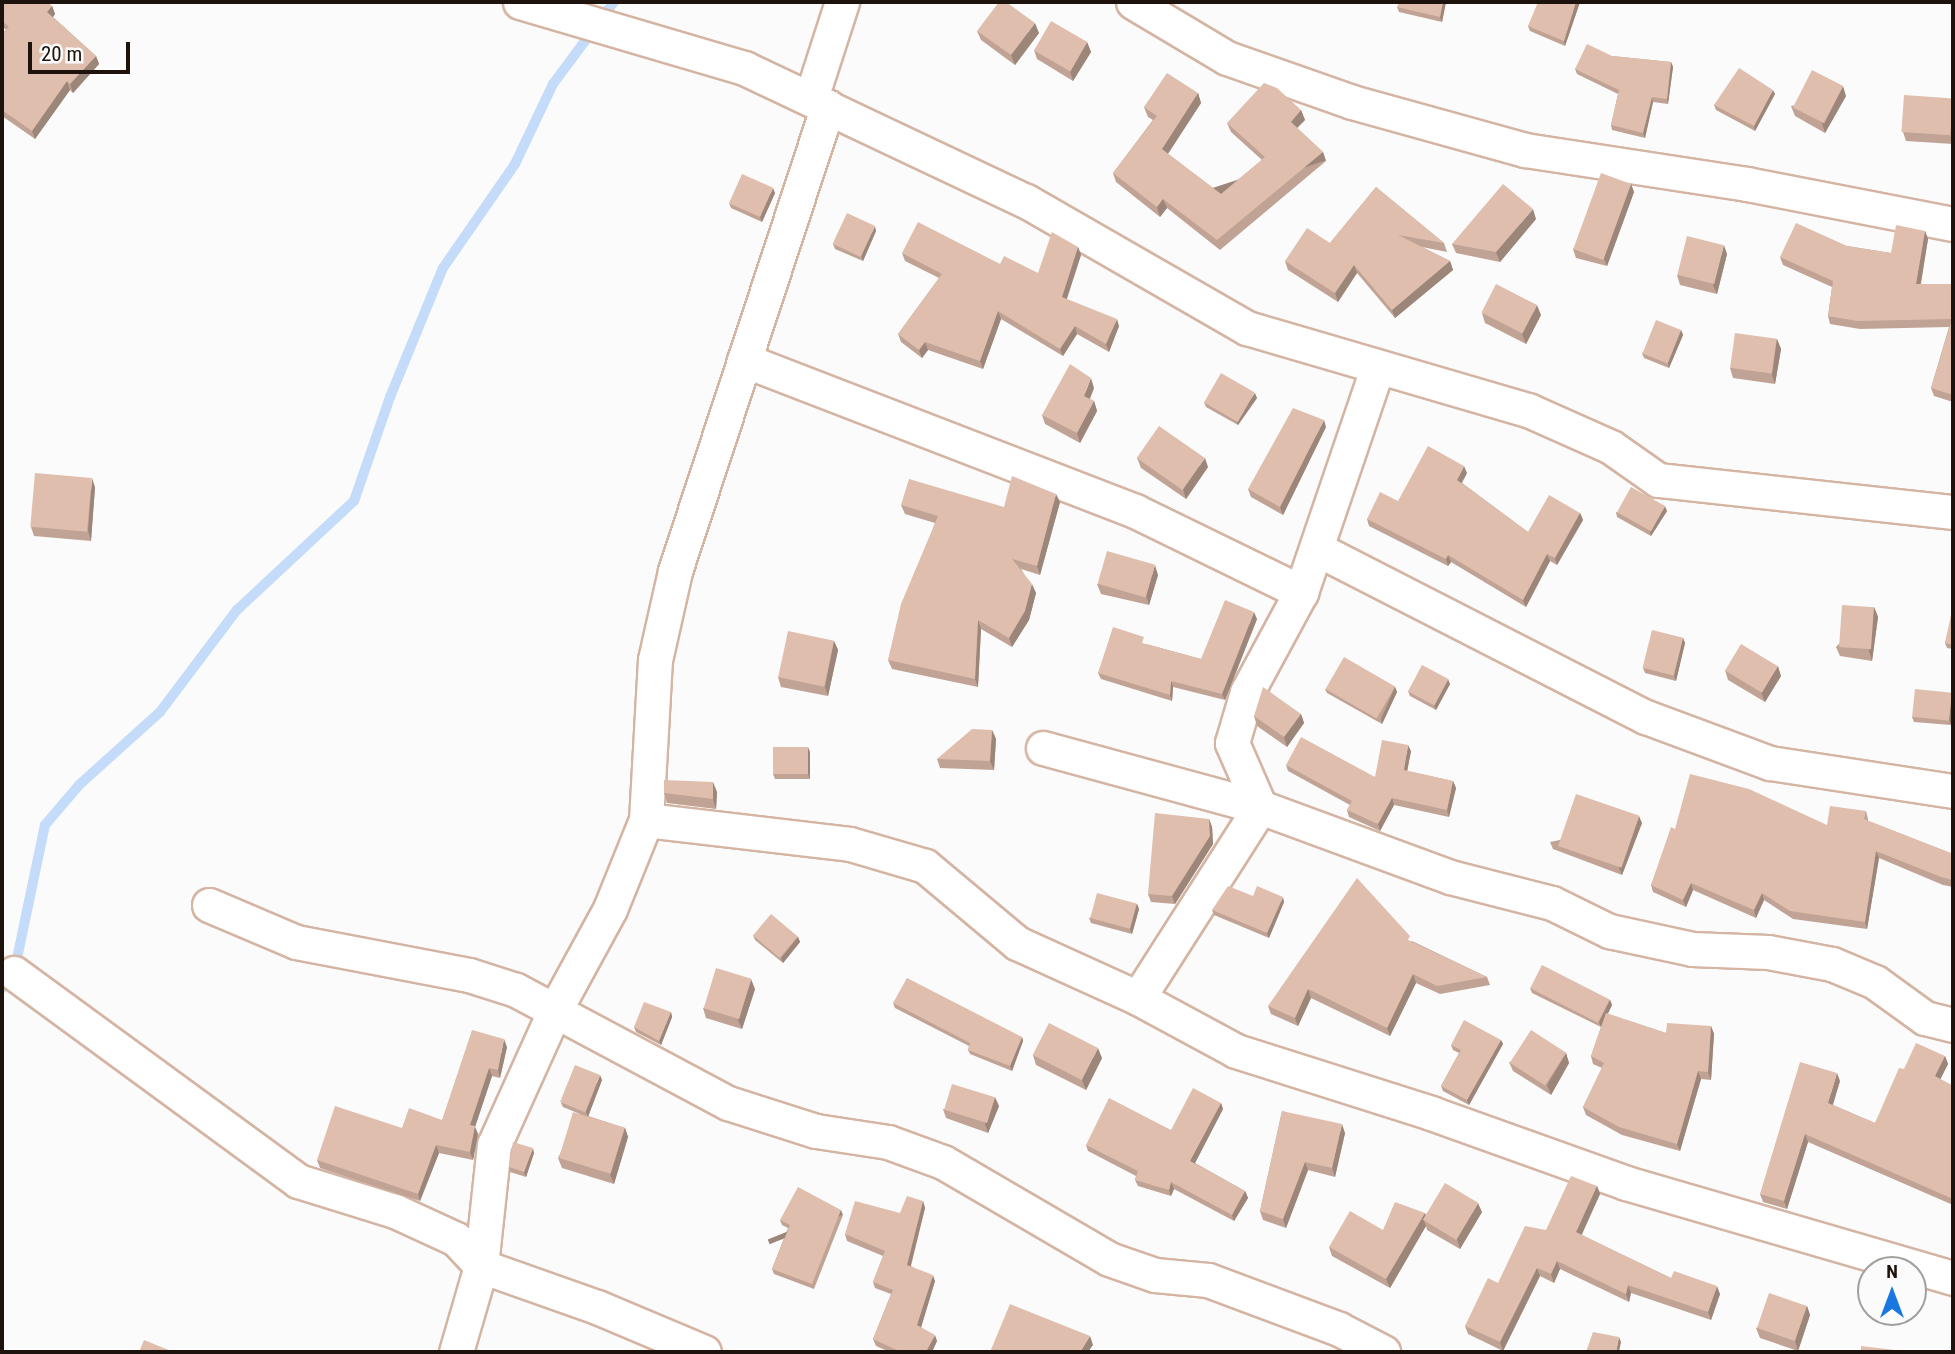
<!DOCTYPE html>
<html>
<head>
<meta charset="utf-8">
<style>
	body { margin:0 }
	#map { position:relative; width:1955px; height:1354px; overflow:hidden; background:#fbfbfb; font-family:"Roboto Condensed",sans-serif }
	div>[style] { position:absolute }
	.stream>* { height:10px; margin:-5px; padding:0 5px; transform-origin:5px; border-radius:5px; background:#c4dbfa }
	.roads { filter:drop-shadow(2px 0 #d4b4a2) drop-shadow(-2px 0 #d4b4a2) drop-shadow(0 2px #d4b4a2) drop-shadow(0 -2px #d4b4a2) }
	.minor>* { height:33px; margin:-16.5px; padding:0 16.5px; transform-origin:16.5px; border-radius:16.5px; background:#fff }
	.wall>* { inset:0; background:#c0a395 }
	.shaded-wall>* { inset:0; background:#9c8579; transform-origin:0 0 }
	.building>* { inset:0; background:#dfbead; transform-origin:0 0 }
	span { translate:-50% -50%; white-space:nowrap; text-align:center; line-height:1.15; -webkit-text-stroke:6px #fbfbfb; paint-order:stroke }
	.frame { position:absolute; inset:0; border:4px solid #1d120c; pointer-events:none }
	.north { position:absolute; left:1857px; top:1256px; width:70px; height:70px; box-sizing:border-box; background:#fbfbfb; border:2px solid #a29e9b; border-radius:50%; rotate:0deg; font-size:19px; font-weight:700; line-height:28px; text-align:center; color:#1d120c }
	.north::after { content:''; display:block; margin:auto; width:24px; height:32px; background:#1877e0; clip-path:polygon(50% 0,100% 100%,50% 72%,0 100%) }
	.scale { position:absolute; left:28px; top:42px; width:102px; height:32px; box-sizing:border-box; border:4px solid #1d120c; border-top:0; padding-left:9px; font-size:21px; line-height:24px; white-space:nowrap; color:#1d120c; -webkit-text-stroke:5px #fbfbfb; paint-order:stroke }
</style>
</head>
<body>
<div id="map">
	<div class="stream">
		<div style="left:2px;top:988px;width:19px;rotate:-51deg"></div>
		<div style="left:14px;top:973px;width:151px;rotate:-78.2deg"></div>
		<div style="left:45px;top:825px;width:52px;rotate:-49.6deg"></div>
		<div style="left:79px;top:785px;width:109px;rotate:-42deg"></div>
		<div style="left:160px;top:712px;width:128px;rotate:-53deg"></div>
		<div style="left:237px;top:610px;width:160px;rotate:-43deg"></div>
		<div style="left:354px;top:501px;width:110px;rotate:-70.9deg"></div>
		<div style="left:390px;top:397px;width:139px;rotate:-67.7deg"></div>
		<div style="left:443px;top:268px;width:126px;rotate:-55.3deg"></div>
		<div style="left:515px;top:164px;width:89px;rotate:-64.6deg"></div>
		<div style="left:553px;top:84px;width:102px;rotate:-53.4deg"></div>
	</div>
	<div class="roads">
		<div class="minor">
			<div style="left:520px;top:2px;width:234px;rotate:16.4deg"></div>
			<div style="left:744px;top:68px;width:312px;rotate:25.3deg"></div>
			<div style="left:1026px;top:201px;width:255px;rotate:29.9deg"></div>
			<div style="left:1247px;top:328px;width:293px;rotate:16.3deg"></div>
			<div style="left:1528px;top:410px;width:91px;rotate:24deg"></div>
			<div style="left:1611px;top:447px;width:57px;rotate:35.1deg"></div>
			<div style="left:1658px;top:480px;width:297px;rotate:6.2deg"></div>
			<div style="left:1133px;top:2px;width:109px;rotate:30.8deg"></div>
			<div style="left:1227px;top:58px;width:133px;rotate:19.4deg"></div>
			<div style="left:1352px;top:102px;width:180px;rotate:15.5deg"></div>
			<div style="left:1525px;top:150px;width:225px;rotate:8.7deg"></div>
			<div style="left:1747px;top:184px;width:210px;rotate:11deg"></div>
			<div style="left:811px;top:98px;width:101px;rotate:-72.1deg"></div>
			<div style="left:744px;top:360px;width:419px;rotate:21.1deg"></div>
			<div style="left:1135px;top:511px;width:185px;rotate:26deg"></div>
			<div style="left:1317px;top:549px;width:369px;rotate:27.1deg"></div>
			<div style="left:1646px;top:717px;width:132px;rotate:20.4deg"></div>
			<div style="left:1770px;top:763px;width:185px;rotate:8.7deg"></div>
			<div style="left:1043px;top:748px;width:225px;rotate:15.2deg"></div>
			<div style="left:1260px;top:807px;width:202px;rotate:20.2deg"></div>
			<div style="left:1450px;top:877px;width:105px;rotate:14.3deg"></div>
			<div style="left:1552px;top:903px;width:64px;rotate:26.2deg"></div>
			<div style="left:1609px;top:931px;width:85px;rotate:12.2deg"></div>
			<div style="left:1692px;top:949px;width:76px;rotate:2.3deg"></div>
			<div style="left:1768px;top:952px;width:65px;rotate:10.6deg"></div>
			<div style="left:1832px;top:964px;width:47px;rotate:22.7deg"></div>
			<div style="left:1875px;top:982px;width:62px;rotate:35.8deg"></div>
			<div style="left:1925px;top:1018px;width:29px;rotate:14deg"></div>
			<div style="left:646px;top:820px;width:205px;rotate:6.7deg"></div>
			<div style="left:850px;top:844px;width:78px;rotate:16.3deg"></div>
			<div style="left:925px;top:866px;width:120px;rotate:39.9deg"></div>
			<div style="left:1017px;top:943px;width:133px;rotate:24.4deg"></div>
			<div style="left:1138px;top:998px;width:111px;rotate:28.4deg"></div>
			<div style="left:1236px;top:1051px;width:205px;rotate:17.6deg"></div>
			<div style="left:1431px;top:1113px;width:207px;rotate:19.7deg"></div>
			<div style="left:1626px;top:1183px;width:341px;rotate:16.2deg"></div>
			<div style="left:209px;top:905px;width:95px;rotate:23deg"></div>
			<div style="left:296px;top:942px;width:176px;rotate:10.8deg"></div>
			<div style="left:469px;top:975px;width:49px;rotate:17.7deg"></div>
			<div style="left:516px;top:990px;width:240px;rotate:28.1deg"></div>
			<div style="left:728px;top:1103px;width:92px;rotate:17.7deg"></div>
			<div style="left:816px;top:1131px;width:73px;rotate:8.7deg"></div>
			<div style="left:888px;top:1142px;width:59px;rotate:20deg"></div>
			<div style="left:943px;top:1162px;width:192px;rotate:30.3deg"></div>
			<div style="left:1109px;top:1259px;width:49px;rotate:19.2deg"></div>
			<div style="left:1155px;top:1275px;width:53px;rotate:5.4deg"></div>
			<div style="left:1208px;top:1280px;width:140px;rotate:20.5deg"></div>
			<div style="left:1339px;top:1329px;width:50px;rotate:27.6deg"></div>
			<div style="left:14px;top:973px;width:352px;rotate:36.2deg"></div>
			<div style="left:298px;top:1181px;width:102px;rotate:17.2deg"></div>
			<div style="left:395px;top:1211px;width:67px;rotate:24.7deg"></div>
			<div style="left:456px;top:1239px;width:37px;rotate:47deg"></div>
			<div style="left:481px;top:1266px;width:123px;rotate:19.5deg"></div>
			<div style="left:597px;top:1307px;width:116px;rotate:22.8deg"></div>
			<div style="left:1138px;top:998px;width:227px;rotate:-57.4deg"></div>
			<div style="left:1260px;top:807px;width:70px;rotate:-113.6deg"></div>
			<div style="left:1232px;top:743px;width:53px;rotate:-73.6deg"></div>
			<div style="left:1247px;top:692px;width:114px;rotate:-61.6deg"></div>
			<div style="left:1301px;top:592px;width:236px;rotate:-71.2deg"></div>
			<div style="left:456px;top:1352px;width:90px;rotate:-73.8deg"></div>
			<div style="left:481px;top:1266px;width:122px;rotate:-83.9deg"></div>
			<div style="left:494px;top:1145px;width:150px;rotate:-65.7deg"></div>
			<div style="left:556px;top:1008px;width:113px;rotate:-61.4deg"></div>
			<div style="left:610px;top:909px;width:96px;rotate:-68deg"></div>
			<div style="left:646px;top:820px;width:160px;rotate:-86.8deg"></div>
			<div style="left:655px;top:660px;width:91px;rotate:-77.3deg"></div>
			<div style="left:675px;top:571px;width:489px;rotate:-71.8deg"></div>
		</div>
	</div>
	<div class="wall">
		<div style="clip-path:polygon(2px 2px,52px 6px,55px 14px,53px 17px,96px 56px,99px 64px,73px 93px,70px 90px,35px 139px,2px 116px,2px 33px,6px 30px,2px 26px)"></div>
		<div style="clip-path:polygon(1446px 2px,1442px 22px,1399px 12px,1397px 7px)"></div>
		<div style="clip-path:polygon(1580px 2px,1565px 46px,1530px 31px,1528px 26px)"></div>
		<div style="clip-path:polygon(977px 31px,1039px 33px,1015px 65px,981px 40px)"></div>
		<div style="clip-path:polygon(1087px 42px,1091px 52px,1073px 81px,1037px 59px,1034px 50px)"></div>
		<div style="clip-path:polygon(1612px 56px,1671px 62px,1673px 67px,1668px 104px,1653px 102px,1645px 138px,1612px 130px,1611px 125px,1618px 94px,1577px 74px,1575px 69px)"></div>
		<div style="clip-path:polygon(1198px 93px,1201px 103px,1168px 154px,1221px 194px,1262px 160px,1231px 132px,1227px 123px,1301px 110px,1305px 120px,1297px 128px,1323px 152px,1326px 161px,1220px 250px,1167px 208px,1160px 217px,1116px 182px,1113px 173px,1153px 120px,1148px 117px,1144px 107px)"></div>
		<div style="clip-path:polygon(1775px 94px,1755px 131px,1716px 110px,1714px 105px)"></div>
		<div style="clip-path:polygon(1846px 96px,1825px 133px,1795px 116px,1791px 106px)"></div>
		<div style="clip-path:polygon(1953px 98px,1953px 144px,1906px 141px,1903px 132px)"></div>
		<div style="clip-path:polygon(1631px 184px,1634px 192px,1607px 266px,1576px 258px,1573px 249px)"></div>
		<div style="clip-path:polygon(1376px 187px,1444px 243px,1447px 252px,1422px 247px,1450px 261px,1453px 270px,1395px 318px,1357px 273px,1338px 302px,1288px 270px,1285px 261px,1330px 243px)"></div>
		<div style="clip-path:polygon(775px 193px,762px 222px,731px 208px,729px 203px)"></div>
		<div style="clip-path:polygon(1536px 219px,1500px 262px,1456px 253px,1452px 244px)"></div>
		<div style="clip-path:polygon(876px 231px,863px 261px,835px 249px,833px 244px)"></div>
		<div style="clip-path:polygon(1925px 231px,1928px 239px,1921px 284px,1953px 284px,1953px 402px,1934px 396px,1931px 388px,1949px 327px,1860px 329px,1830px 324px,1828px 316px,1832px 287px,1783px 265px,1780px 257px,1847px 246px,1891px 253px)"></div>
		<div style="clip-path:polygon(1078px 247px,1081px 255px,1066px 299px,1119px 326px,1109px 352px,1077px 334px,1063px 356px,1001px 319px,983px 369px,928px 350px,922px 358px,901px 342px,898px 334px,939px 278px,905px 261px,902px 253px,1000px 264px,1038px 273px)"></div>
		<div style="clip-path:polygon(1727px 254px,1717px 294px,1680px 285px,1677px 275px)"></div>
		<div style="clip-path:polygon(1482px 313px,1541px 315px,1526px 344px,1485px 323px)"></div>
		<div style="clip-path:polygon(1681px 330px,1683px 335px,1669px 368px,1644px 358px,1642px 353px)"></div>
		<div style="clip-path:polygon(1777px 339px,1781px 349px,1775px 384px,1733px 378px,1730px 368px)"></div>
		<div style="clip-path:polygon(1094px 388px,1090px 399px,1094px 401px,1097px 411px,1080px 443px,1045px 424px,1042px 415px)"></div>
		<div style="clip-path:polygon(1257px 398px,1238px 425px,1206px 407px,1204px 402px)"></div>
		<div style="clip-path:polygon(1326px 427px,1283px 515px,1251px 497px,1248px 489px)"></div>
		<div style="clip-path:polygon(1137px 458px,1208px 467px,1186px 499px,1141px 468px)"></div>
		<div style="clip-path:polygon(1467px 473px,1462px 483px,1528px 532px,1580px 513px,1583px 520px,1557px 565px,1550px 561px,1526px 607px,1451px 562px,1448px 566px,1369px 526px,1367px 519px,1398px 501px)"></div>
		<div style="clip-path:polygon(95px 487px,91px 541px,34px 536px,31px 527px)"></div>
		<div style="clip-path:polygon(1060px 502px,1040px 575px,1021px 569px,1036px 593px,1029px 620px,1012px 647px,981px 629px,978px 687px,892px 669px,888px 660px,935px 523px,905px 514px,901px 505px,1004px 507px)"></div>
		<div style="clip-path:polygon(1667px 511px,1651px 536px,1617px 517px,1616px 512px)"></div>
		<div style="clip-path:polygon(1158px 575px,1149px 605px,1101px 594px,1097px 584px)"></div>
		<div style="clip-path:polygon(1874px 607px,1878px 617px,1872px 661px,1840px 656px,1836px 647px)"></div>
		<div style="clip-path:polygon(1953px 615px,1953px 649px,1947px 648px,1945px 643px)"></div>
		<div style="clip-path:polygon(1257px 619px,1225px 700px,1173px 687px,1172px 701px,1101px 679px,1098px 673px,1146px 644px,1201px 659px)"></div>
		<div style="clip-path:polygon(1683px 638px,1685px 643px,1676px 681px,1645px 673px,1643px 668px)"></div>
		<div style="clip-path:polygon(834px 641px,838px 650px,828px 696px,781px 687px,778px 677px)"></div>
		<div style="clip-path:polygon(1725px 670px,1781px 676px,1765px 702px,1728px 680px)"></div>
		<div style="clip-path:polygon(1450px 684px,1436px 710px,1410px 696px,1408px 691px)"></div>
		<div style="clip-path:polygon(1395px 687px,1397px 692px,1382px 724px,1327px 693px,1325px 689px)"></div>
		<div style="clip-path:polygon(1952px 693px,1951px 725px,1914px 722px,1912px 717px)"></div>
		<div style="clip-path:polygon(1301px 714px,1304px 723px,1287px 747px,1257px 726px,1254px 716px)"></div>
		<div style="clip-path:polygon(992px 730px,996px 739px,994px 770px,940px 768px,937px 759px)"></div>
		<div style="clip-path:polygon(1411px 751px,1407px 771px,1453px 781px,1456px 788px,1449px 817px,1394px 805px,1380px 831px,1349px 817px,1347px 810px,1350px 805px,1288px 771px,1286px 765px,1375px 777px)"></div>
		<div style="clip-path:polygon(810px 752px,810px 779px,775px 779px,773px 774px)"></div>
		<div style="clip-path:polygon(717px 792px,716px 809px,667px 803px,664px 793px)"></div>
		<div style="clip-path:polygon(1866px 811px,1868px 819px,1868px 821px,1953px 854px,1953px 887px,1943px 885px,1879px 858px,1867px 929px,1793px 919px,1764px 900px,1756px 918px,1693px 890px,1686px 907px,1653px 892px,1651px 885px,1675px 829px,1827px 825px)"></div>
		<div style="clip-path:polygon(1209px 819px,1212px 827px,1213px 844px,1175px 904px,1151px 902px,1148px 894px)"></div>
		<div style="clip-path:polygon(1642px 823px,1622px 875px,1553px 849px,1550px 842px)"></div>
		<div style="clip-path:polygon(1284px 902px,1269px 938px,1214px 915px,1212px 910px)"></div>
		<div style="clip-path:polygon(1137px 904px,1139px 909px,1132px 934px,1091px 923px,1089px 918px)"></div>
		<div style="clip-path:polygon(753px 935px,798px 937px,800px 942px,783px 963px,755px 940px)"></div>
		<div style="clip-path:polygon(1412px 941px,1487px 977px,1490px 985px,1440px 994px,1416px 983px,1390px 1036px,1311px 998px,1298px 1026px,1271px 1014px,1268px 1006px)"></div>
		<div style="clip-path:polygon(1530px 988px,1610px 1000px,1612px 1005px,1608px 1014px,1666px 1033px,1711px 1026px,1714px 1034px,1711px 1080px,1701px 1079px,1680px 1151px,1622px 1135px,1586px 1115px,1583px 1107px,1602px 1068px,1593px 1064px,1591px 1056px,1601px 1027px,1532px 993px)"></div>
		<div style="clip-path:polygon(755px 989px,742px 1029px,706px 1018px,703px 1008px)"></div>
		<div style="clip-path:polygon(893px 1003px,1022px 1037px,1023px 1041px,1012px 1071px,970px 1054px,968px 1050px,969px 1046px,895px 1008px)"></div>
		<div style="clip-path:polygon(671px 1012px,672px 1017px,661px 1045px,636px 1032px,634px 1027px)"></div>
		<div style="clip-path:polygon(1501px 1040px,1503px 1044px,1469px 1105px,1443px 1091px,1441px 1086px,1459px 1053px,1453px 1050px,1451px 1045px)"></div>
		<div style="clip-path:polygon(507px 1047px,500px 1078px,492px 1076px,475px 1127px,478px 1134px,473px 1160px,439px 1153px,420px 1201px,320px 1168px,317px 1160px,402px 1128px,442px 1120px)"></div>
		<div style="clip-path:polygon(1566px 1053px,1569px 1063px,1551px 1095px,1513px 1071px,1509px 1062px)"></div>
		<div style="clip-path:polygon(1033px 1055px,1102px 1058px,1086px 1090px,1036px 1065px)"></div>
		<div style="clip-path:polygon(1945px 1056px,1948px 1064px,1940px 1079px,1953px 1086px,1953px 1205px,1808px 1142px,1787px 1209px,1763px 1202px,1760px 1194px,1840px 1081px,1833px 1105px,1875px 1123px,1904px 1069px)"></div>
		<div style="clip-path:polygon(602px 1080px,588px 1116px,625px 1128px,628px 1137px,614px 1184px,562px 1168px,558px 1158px,580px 1114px,563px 1107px,561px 1103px)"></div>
		<div style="clip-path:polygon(1221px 1103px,1223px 1109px,1195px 1163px,1245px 1191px,1248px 1198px,1234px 1221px,1174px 1189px,1171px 1196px,1138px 1186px,1135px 1180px,1136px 1176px,1088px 1151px,1086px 1145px,1171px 1130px)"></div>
		<div style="clip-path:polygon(999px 1106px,988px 1133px,946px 1118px,943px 1109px)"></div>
		<div style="clip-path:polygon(1282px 1111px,1345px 1133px,1335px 1177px,1308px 1170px,1286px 1228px,1263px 1220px,1260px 1211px)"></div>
		<div style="clip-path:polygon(534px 1153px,526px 1177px,510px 1172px,509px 1167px)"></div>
		<div style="clip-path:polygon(1597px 1186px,1600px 1194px,1581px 1235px,1671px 1278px,1720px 1294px,1711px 1320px,1631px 1293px,1629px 1302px,1560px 1269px,1554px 1283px,1540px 1276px,1503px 1351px,1468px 1334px,1465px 1326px,1498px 1283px,1546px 1230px)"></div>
		<div style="clip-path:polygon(923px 1201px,925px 1208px,911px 1266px,935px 1281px,921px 1327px,937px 1341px,932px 1352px,890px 1352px,876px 1346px,873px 1339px,891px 1294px,875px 1288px,873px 1282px,883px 1256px,847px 1241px,845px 1234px,900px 1213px)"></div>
		<div style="clip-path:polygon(1482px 1212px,1460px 1249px,1427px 1230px,1426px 1226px,1390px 1288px,1332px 1256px,1329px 1247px,1383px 1230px,1425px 1213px,1426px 1217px)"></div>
		<div style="clip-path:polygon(843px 1215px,814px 1289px,774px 1274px,772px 1269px,788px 1228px,782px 1225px,780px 1220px)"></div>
		<div style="clip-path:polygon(1807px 1306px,1810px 1315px,1798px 1351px,1760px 1338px,1756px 1328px)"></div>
	</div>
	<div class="shaded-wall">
		<div style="clip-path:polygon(1443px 2px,1446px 2px,1442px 22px,1440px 17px)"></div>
		<div style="clip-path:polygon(1576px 2px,1580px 2px,1565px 46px,1564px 41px)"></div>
		<div style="clip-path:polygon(52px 6px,55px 14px,50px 21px,47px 12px)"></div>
		<div style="clip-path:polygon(1035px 23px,1039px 33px,1015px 65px,1011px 55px)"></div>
		<div style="clip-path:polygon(1087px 42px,1091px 52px,1073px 81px,1070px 71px)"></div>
		<div style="clip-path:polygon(96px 56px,99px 64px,73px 93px,70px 84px)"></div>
		<div style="clip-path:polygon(1671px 62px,1673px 67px,1668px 104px,1667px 99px)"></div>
		<div style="clip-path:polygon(67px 81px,70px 90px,35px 139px,32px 131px)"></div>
		<div style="clip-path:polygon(1843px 86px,1846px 96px,1825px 133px,1822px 123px)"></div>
		<div style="clip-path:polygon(1773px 90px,1775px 94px,1755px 131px,1754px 126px)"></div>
		<div style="clip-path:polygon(1198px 93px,1201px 103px,1165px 158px,1162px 149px)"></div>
		<div style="clip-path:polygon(1652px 97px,1653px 102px,1645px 138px,1643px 133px)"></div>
		<div style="clip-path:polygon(1301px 110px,1305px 120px,1294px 131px,1291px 122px)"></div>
		<div style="left:1323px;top:152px;width:9px;height:138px;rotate:72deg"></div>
		<div style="clip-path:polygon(1631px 184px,1634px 192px,1607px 266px,1603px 257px)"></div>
		<div style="clip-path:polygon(773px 188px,775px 193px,762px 222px,760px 217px)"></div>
		<div style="clip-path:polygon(1163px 199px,1167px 208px,1160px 217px,1157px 207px)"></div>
		<div style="clip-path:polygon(1533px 209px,1536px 219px,1500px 262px,1496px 252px)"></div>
		<div style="clip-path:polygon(875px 226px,876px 231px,863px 261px,861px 256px)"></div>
		<div style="clip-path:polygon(1925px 231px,1928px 239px,1919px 293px,1916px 284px)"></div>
		<div style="clip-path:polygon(1724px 245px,1727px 254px,1717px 294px,1713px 285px)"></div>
		<div style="clip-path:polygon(1078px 247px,1081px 255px,1065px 305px,1062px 297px)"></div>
		<div style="clip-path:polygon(1450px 261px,1453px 270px,1395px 318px,1392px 310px)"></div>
		<div style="clip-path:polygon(1354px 265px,1357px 273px,1338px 302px,1335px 293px)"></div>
		<div style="clip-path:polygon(1537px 305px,1541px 315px,1526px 344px,1522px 334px)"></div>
		<div style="clip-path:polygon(998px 311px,1001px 319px,983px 369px,980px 361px)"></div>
		<div style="clip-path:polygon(1117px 319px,1119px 326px,1109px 352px,1106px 344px)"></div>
		<div style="clip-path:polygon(1075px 326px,1077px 334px,1063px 356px,1060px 349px)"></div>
		<div style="clip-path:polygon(1681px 330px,1683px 335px,1669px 368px,1668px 363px)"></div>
		<div style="clip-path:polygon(1777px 339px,1781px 349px,1775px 384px,1772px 375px)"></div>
		<div style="clip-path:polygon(925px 342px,928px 350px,922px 358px,919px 350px)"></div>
		<div style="clip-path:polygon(1091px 378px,1094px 388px,1087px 405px,1084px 396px)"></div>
		<div style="clip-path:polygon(1255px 393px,1257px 398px,1238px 425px,1236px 420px)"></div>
		<div style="clip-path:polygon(1094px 401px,1097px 411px,1080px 443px,1077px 433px)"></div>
		<div style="clip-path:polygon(1324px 420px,1326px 427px,1283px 515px,1280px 507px)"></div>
		<div style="clip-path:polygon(1205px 458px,1208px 467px,1186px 499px,1183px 489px)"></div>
		<div style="clip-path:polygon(1464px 466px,1467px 473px,1459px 487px,1457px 480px)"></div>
		<div style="clip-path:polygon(92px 478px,95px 487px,91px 541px,88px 531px)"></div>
		<div style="clip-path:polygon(1056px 494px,1060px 502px,1040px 575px,1037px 566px)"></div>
		<div style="clip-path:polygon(1665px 506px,1667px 511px,1651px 536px,1650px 532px)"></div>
		<div style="clip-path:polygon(1580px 513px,1583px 520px,1557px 565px,1555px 558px)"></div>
		<div style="clip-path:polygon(1547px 554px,1550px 561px,1526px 607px,1523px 600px)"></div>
		<div style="clip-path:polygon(1448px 555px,1451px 562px,1448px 566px,1446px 559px)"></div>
		<div style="clip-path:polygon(1155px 565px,1158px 575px,1149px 605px,1146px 596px)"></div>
		<div style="clip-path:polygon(1032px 584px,1036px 593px,1029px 620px,1012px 647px,1009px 638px)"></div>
		<div style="clip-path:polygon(1874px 607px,1878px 617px,1872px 661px,1869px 651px)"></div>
		<div style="clip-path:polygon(1254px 612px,1257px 619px,1225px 700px,1222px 694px)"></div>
		<div style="clip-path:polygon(978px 620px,981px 629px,978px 687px,975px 679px)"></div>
		<div style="clip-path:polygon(1683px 638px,1685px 643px,1676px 681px,1674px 676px)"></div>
		<div style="clip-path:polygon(834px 641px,838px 650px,828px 696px,825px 687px)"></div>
		<div style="clip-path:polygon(1778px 666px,1781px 676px,1765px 702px,1761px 692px)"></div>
		<div style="clip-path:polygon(1448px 679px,1450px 684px,1436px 710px,1434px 705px)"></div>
		<div style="clip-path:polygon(1171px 681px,1173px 687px,1172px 701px,1170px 695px)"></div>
		<div style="clip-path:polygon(1395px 687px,1397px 692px,1382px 724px,1381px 719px)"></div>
		<div style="clip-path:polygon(1952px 693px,1953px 702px,1951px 725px,1949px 720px)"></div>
		<div style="clip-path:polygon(1301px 714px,1304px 723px,1287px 747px,1284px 737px)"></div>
		<div style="clip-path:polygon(992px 730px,996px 739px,994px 770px,990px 761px)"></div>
		<div style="clip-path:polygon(1408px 745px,1411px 751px,1406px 777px,1404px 770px)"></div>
		<div style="clip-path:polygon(808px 747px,810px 752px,810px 779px,808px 774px)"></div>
		<div style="clip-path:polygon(1453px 781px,1456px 788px,1449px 817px,1447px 810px)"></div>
		<div style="clip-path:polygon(713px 782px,717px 792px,716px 809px,713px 799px)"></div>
		<div style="clip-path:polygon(1392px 798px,1394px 805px,1380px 831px,1378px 824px)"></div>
		<div style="clip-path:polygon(1639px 816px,1642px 823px,1622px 875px,1619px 868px)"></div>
		<div style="clip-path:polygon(1209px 819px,1212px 827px,1213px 844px,1175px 904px,1172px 896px)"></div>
		<div style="clip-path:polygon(1876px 851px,1879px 858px,1867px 929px,1865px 922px)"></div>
		<div style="clip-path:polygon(1691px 883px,1693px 890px,1686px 907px,1683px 900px)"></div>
		<div style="clip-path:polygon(1762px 893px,1764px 900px,1756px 918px,1754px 910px)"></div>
		<div style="clip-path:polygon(1283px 897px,1284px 902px,1269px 938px,1267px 933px)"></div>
		<div style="clip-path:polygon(1137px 904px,1139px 909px,1132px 934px,1130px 929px)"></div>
		<div style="clip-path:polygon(798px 937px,800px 942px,783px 963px,781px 958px)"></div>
		<div style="clip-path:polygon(1413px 974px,1416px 983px,1390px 1036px,1387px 1028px)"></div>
		<div style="clip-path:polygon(751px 979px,755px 989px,742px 1029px,738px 1020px)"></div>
		<div style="clip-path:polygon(1308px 989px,1311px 998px,1298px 1026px,1295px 1018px)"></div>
		<div style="clip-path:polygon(1610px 1000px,1612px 1005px,1601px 1027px,1599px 1022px)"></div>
		<div style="clip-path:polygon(671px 1012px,672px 1017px,661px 1045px,659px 1041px)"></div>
		<div style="clip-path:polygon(1711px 1026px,1714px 1034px,1711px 1080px,1708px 1072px)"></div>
		<div style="clip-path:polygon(1022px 1037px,1023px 1041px,1012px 1071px,1010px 1066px)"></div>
		<div style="clip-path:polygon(504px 1039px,507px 1047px,500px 1078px,498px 1070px)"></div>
		<div style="clip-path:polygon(1501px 1040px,1503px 1044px,1469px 1105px,1467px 1100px)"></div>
		<div style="clip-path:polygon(1098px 1048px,1102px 1058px,1086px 1090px,1082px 1080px)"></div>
		<div style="clip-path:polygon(1566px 1053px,1569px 1063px,1551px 1095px,1547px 1085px)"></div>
		<div style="clip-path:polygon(1945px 1056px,1948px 1064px,1938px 1084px,1935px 1076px)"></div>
		<div style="clip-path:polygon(489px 1068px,492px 1076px,475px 1127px,478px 1134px,473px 1160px,470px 1152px,470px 1125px)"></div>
		<div style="clip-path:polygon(1698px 1071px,1701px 1079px,1680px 1151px,1677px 1144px)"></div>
		<div style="clip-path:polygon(1837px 1073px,1840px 1081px,1831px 1110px,1828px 1103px)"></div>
		<div style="clip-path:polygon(600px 1075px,602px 1080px,588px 1117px,586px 1112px)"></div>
		<div style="clip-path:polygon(995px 1097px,999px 1106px,988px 1133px,985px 1124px)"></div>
		<div style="clip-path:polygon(1221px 1103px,1223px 1109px,1193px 1167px,1190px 1161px)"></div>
		<div style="clip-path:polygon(1342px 1124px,1345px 1133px,1335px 1177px,1332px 1168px)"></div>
		<div style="clip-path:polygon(625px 1128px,628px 1137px,614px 1184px,610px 1174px)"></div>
		<div style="clip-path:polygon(1805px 1134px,1808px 1142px,1787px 1209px,1784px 1201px)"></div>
		<div style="clip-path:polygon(436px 1145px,439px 1153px,420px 1201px,418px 1194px)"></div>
		<div style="clip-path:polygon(533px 1148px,534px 1153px,526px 1177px,524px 1172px)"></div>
		<div style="clip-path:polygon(1305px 1162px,1308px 1170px,1286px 1228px,1283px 1219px)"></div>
		<div style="clip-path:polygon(1171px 1182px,1174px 1189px,1171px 1196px,1169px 1190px)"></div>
		<div style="clip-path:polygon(1597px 1186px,1600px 1194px,1579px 1241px,1576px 1232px)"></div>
		<div style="clip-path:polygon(1245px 1191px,1248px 1198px,1234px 1221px,1232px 1215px)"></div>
		<div style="clip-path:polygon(923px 1201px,925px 1208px,909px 1272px,907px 1265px)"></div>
		<div style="clip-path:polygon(1478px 1203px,1482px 1212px,1460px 1249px,1457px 1239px)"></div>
		<div style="left:841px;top:1210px;width:5px;height:79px;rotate:68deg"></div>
		<div style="clip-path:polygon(1425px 1213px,1428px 1222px,1424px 1221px,1426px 1226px,1390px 1288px,1386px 1279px)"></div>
		<div style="clip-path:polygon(1557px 1261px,1560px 1269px,1554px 1283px,1551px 1274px)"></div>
		<div style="clip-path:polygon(1537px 1268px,1540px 1276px,1503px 1351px,1500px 1342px)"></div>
		<div style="clip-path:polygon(933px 1275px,935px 1281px,920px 1331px,917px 1325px)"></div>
		<div style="clip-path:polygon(1628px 1285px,1631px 1293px,1629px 1302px,1626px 1294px)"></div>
		<div style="clip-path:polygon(1717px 1286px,1720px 1294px,1711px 1320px,1708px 1312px)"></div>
		<div style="clip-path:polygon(1807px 1306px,1810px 1315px,1798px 1351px,1795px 1341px)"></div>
		<div style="clip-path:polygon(935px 1335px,937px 1341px,932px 1352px,926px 1352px)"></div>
		<div style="clip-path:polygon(1090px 1336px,1093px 1345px,1088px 1352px,1080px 1352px)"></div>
		<div style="clip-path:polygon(1619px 1337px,1621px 1342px,1619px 1352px,1616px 1352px)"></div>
	</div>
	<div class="building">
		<div style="clip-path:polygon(2px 2px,47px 2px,52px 6px,47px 12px,96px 56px,70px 84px,67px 81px,32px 131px,2px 110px,2px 33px,9px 27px,2px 21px)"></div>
		<div style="clip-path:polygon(999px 2px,1006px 2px,1035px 23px,1011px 55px,977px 31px)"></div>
		<div style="clip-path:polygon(1399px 2px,1443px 2px,1440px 17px,1397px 7px)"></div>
		<div style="clip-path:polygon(1538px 2px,1576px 2px,1564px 41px,1528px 26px)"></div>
		<div style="left:1051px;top:21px;width:42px;height:34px;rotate:30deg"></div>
		<div style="clip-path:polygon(1587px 44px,1612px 56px,1671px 62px,1667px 99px,1652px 97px,1643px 133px,1611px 125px,1619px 90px,1575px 69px)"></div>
		<div style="clip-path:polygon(1739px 68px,1773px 90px,1754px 126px,1714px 105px)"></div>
		<div style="left:1812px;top:70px;width:35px;height:42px;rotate:27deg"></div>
		<div style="clip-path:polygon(1167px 73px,1198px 93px,1162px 149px,1221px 194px,1265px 157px,1227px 123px,1264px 83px,1277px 88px,1301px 110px,1291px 122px,1323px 152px,1217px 240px,1163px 199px,1157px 207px,1113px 173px,1157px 116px,1144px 107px)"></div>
		<div style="left:1904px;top:95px;width:49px;height:37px;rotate:4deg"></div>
		<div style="left:1601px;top:173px;width:32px;height:81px;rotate:20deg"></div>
		<div style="left:742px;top:174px;width:34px;height:32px;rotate:24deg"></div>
		<div style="clip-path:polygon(1503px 184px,1533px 209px,1496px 252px,1452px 244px)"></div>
		<div style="clip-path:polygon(1376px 187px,1444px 243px,1398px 235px,1450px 261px,1392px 310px,1354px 265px,1335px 293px,1285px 261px,1307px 228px,1330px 243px)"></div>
		<div style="left:847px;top:213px;width:31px;height:34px;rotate:25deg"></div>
		<div style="clip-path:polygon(918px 222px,1000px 264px,1004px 256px,1038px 273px,1052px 232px,1078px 247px,1062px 297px,1117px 319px,1106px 344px,1075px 326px,1060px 349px,998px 311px,980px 361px,925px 342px,919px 350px,898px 334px,942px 274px,902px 253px)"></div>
		<div style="clip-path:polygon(1796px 223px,1847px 246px,1891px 253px,1896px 225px,1925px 231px,1916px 284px,1953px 284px,1953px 395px,1931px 388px,1952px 319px,1857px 321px,1828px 316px,1833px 281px,1780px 257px)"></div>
		<div style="left:1687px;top:236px;width:38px;height:40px;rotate:14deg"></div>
		<div style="left:1496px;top:284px;width:46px;height:32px;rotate:27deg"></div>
		<div style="left:1656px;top:320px;width:27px;height:36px;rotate:22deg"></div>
		<div style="left:1735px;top:333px;width:42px;height:35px;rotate:8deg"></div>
		<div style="clip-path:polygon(1070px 364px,1091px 378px,1084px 396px,1094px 401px,1077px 433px,1042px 415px)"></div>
		<div style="left:1221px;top:373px;width:39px;height:34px;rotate:30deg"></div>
		<div style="clip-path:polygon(1293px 408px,1324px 420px,1280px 507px,1248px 489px)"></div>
		<div style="left:1159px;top:426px;width:56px;height:39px;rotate:35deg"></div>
		<div style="clip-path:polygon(1428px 446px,1464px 466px,1457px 480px,1528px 532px,1549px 495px,1580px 513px,1555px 558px,1547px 554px,1523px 600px,1448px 555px,1446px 559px,1367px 519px,1380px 492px,1398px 501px)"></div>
		<div style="left:35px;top:473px;width:57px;height:54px;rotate:5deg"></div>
		<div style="clip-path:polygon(1012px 476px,1056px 494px,1037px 566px,1012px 559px,1032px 584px,1025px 611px,1009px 638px,978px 620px,975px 679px,888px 660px,901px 604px,938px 516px,901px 505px,909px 479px,1004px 507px)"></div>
		<div style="left:1631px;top:487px;width:39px;height:29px;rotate:29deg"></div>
		<div style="left:1107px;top:551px;width:50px;height:34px;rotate:16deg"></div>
		<div style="clip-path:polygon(1225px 600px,1254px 612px,1222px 694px,1171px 681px,1170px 695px,1098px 673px,1113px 627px,1144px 637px,1142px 643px,1201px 659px)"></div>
		<div style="left:1842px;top:605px;width:32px;height:42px;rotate:4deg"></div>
		<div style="clip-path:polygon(1951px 615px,1953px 615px,1953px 645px,1945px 643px)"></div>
		<div style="left:1652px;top:630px;width:32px;height:39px;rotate:14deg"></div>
		<div style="left:788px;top:631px;width:47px;height:47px;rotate:12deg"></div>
		<div style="left:1741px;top:644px;width:43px;height:31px;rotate:31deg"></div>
		<div style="left:1344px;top:657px;width:59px;height:37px;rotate:30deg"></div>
		<div style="left:1422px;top:665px;width:30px;height:30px;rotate:28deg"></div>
		<div style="clip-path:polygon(1263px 687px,1301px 714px,1284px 737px,1254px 716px)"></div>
		<div style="left:1915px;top:689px;width:37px;height:28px;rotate:6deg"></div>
		<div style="clip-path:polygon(972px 729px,992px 730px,990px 761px,937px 759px)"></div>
		<div style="clip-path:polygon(1301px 737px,1375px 777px,1382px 740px,1408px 745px,1404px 770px,1453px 781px,1447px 810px,1392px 798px,1378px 824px,1347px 810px,1352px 801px,1286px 765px)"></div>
		<div style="left:773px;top:747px;width:35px;height:27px"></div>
		<div style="clip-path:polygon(1690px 774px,1749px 789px,1827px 825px,1830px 806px,1866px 811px,1864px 819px,1953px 854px,1953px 880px,1941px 877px,1876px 851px,1865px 922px,1790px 911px,1762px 893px,1754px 910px,1691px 883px,1683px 900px,1651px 885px,1671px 827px,1675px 829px)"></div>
		<div style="clip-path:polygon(664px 780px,713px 782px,713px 799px,664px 793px)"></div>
		<div style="left:1576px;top:794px;width:67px;height:55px;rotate:19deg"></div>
		<div style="clip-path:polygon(1155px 813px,1209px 819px,1210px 836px,1172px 896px,1148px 894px)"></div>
		<div style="clip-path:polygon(1357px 878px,1410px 936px,1408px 940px,1487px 977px,1437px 986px,1413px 974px,1387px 1028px,1308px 989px,1295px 1018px,1268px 1006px)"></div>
		<div style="clip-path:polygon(1228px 886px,1253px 896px,1257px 886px,1283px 897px,1267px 933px,1212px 910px)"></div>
		<div style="left:1097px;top:893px;width:41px;height:26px;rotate:15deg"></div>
		<div style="left:771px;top:914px;width:35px;height:28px;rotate:40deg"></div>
		<div style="left:1542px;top:965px;width:76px;height:26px;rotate:27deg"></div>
		<div style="left:716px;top:968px;width:37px;height:42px;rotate:17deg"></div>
		<div style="clip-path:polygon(907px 978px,1022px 1037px,1010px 1066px,968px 1050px,970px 1043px,893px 1003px)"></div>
		<div style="clip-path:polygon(644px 1002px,671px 1012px,659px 1041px,634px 1027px)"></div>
		<div style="clip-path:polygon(1606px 1013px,1666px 1033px,1667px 1023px,1711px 1026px,1708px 1072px,1698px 1071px,1677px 1144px,1619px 1127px,1583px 1107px,1604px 1063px,1591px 1056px)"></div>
		<div style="clip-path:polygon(1464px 1020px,1501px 1040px,1467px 1100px,1441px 1086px,1461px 1050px,1451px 1045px)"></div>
		<div style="left:1049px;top:1023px;width:55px;height:36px;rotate:27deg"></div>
		<div style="clip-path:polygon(472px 1030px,504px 1039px,498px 1070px,489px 1068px,470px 1125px,475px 1126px,470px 1152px,436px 1145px,418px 1194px,317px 1160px,335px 1106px,402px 1128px,409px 1108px,442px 1120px)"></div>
		<div style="left:1531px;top:1030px;width:42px;height:39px;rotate:33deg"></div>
		<div style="clip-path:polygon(1916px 1043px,1945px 1056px,1935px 1076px,1953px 1086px,1953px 1199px,1805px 1134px,1784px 1201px,1760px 1194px,1800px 1062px,1837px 1073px,1828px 1103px,1875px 1123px,1899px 1068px,1904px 1069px)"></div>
		<div style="left:575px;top:1065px;width:27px;height:40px;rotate:22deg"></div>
		<div style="left:952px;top:1084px;width:45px;height:27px;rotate:17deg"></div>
		<div style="clip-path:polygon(1193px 1088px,1221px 1103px,1190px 1161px,1245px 1191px,1232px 1215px,1171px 1182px,1169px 1190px,1135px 1180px,1138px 1171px,1086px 1145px,1109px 1098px,1171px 1130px)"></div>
		<div style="clip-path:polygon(1282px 1111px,1342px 1124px,1332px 1168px,1305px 1162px,1283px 1219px,1260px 1211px)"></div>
		<div style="left:573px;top:1112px;width:54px;height:48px;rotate:17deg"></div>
		<div style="clip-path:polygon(513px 1142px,533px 1148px,524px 1172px,509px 1167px)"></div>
		<div style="clip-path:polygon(1571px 1176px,1597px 1186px,1576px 1232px,1671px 1278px,1674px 1271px,1717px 1286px,1708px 1312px,1628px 1285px,1626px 1294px,1557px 1261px,1551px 1274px,1537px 1268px,1500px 1342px,1465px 1326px,1488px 1278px,1498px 1283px,1525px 1226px,1546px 1230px)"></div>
		<div style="left:1445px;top:1183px;width:39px;height:43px;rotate:31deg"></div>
		<div style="clip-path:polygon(798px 1187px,841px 1210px,812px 1284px,772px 1269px,790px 1225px,780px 1220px)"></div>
		<div style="clip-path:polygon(907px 1196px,923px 1201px,907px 1265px,933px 1275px,917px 1325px,935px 1335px,926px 1352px,901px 1352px,873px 1339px,893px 1290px,873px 1282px,885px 1251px,845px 1234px,855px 1201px,900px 1213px)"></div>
		<div style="clip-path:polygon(1395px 1202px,1425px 1213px,1386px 1279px,1329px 1247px,1350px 1211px,1383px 1230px)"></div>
		<div style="left:1769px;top:1293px;width:40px;height:37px;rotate:19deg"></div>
		<div style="clip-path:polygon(1010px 1304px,1090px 1336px,1080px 1352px,990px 1352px)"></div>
		<div style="clip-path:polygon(1593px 1332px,1619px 1337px,1616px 1352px,1586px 1352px)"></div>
		<div style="clip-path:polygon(144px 1340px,171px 1351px,171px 1352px,139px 1352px)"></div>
		<div style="clip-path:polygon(1861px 1346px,1911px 1352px,1861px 1352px)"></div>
	</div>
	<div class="frame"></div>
	<div class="north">N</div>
	<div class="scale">20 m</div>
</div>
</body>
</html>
